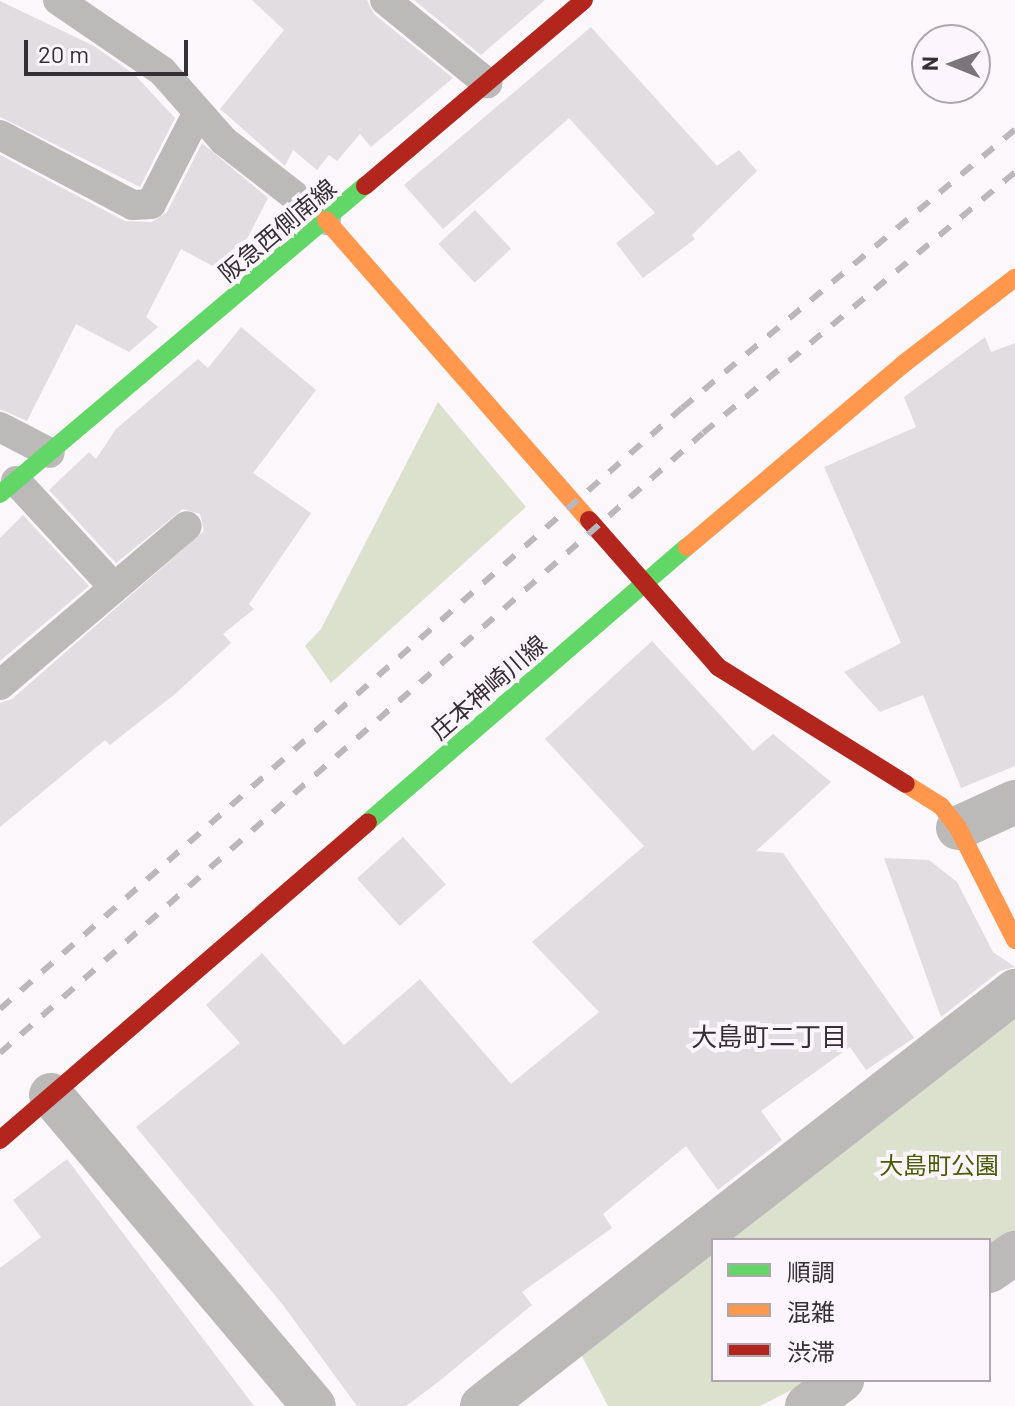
<!DOCTYPE html>
<html>
<head>
<meta charset="utf-8">
<style>
	body { margin:0 }
	#map { position:relative; width:1015px; height:1406px; overflow:hidden; background:#fbf7fb; font-family:Barlow,"Noto Sans JP",sans-serif }
	div>[style] { position:absolute }
	.green>* { inset:0; background:#dce1ce }
	.building>* { inset:0; background:#e1dde1; transform-origin:0 0 }
	.lane>* { height:30px; margin:-15px; padding:0 15px; transform-origin:15px; border-radius:15px; background:#bbbab9 }
	.street>* { height:44px; margin:-22px; padding:0 22px; transform-origin:22px; border-radius:22px; background:#bbbab9 }
	.fast>* { height:18px; margin:-9px; padding:0 9px; transform-origin:9px; border-radius:9px; background:#63d668 }
	.slow>* { height:18px; margin:-9px; padding:0 9px; transform-origin:9px; border-radius:9px; background:#ff974d }
	.jam>* { height:18px; margin:-9px; padding:0 9px; transform-origin:9px; border-radius:9px; background:#b3261e }
	.rail>* { height:6px; margin-top:-3px; transform-origin:0; background:repeating-linear-gradient(90deg,#bab8ba 0 14px,transparent 0 28px) }
	span { translate:-50% -50%; white-space:nowrap; text-align:center; line-height:1.15; -webkit-text-stroke:8px #fdf5fd; paint-order:stroke }
	.street-label { font-size:24px; color:#353035 }
	.park-label { font-size:24px; color:#485d02 }
	.neighbourhood-label { font-size:26px; color:#353035 }
	.legend { position:absolute; left:711px; top:1238px; width:280px; height:144px; box-sizing:border-box; background:#fdf5fd; border:2px solid #ada6ad; margin:0; padding:10px 14px; list-style:none; font-size:24px; color:#353035 }
	.legend li { display:flex; align-items:center; gap:16px; height:40px }
	.legend b { width:40px; border:2px solid #ada6ad }
	.north { position:absolute; left:911px; top:24px; width:80px; height:80px; box-sizing:border-box; background:#fdf5fd; border:2px solid #ada6ad; border-radius:50%; rotate:271deg; font-size:22px; font-weight:700; line-height:32px; text-align:center; color:#353035 }
	.north::after { content:''; display:block; margin:auto; width:28px; height:36px; background:#7a767a; clip-path:polygon(50% 0,100% 100%,50% 72%,0 100%) }
	.scale { position:absolute; left:24px; top:40px; width:164px; height:36px; box-sizing:border-box; border:4px solid #353035; border-top:0; padding-left:10px; font-size:24px; line-height:28px; white-space:nowrap; color:#353035; -webkit-text-stroke:6px #fdf5fd; paint-order:stroke }
</style>
</head>
<body>
<div id="map">
	<div class="green">
		<div style="clip-path:polygon(438px 402px,526px 507px,331px 683px,305px 646px,321px 629px)"></div>
		<div style="clip-path:polygon(1015px 1011px,1015px 1236px,989px 1255px,989px 1240px,714px 1240px)"></div>
		<div style="clip-path:polygon(713px 1241px,713px 1380px,811px 1380px,760px 1406px,608px 1406px,576px 1345px)"></div>
	</div>
	<div class="building">
		<div style="clip-path:polygon(252px 0,367px 0,374px 14px,453px 78px,371px 147px,360px 134px,337px 161px,329px 155px,317px 170px,293px 150px,285px 166px,220px 109px,284px 30px)"></div>
		<div style="clip-path:polygon(414px 0,545px 0,481px 55px)"></div>
		<div style="clip-path:polygon(0 1px,94px 46px,134px 74px,175px 118px,140px 187px,0 117px)"></div>
		<div style="clip-path:polygon(591px 27px,717px 166px,739px 150px,757px 171px,692px 235px,695px 239px,643px 278px,616px 243px,655px 213px,569px 118px,443px 229px,404px 185px)"></div>
		<div style="clip-path:polygon(202px 143px,268px 198px,235px 262px,224px 272px,181px 249px,146px 317px,158px 327px,129px 352px,76px 324px,27px 421px,0 409px,0 155px,125px 221px,152px 222px,167px 212px)"></div>
		<div style="left:475px;top:210px;width:53px;height:50px;rotate:47deg"></div>
		<div style="clip-path:polygon(241px 327px,316px 390px,253px 473px,311px 513px,249px 604px,254px 609px,223px 634px,231px 643px,175px 694px,110px 745px,105px 740px,0 827px,0 703px,12px 699px,204px 531px,200px 514px,183px 509px,116px 563px,49px 490px,89px 452px,96px 459px,116px 429px,198px 359px,208px 368px)"></div>
		<div style="clip-path:polygon(985px 337px,991px 352px,1015px 343px,1015px 766px,961px 788px,923px 695px,880px 712px,844px 672px,901px 643px,824px 467px,916px 427px,904px 397px)"></div>
		<div style="clip-path:polygon(23px 515px,89px 586px,0 661px,0 538px)"></div>
		<div style="clip-path:polygon(652px 641px,753px 751px,773px 734px,831px 782px,756px 851px,783px 853px,914px 1038px,866px 1070px,850px 1047px,761px 1111px,782px 1140px,718px 1190px,686px 1146px,603px 1214px,612px 1228px,522px 1292px,532px 1305px,437px 1383px,406px 1406px,357px 1406px,283px 1305px,136px 1127px,240px 1043px,206px 1005px,262px 953px,344px 1045px,420px 979px,511px 1084px,599px 1012px,532px 942px,644px 846px,545px 739px)"></div>
		<div style="left:403px;top:837px;width:64px;height:62px;rotate:48deg"></div>
		<div style="clip-path:polygon(884px 858px,929px 860px,957px 882px,993px 952px,1015px 967px,1000px 971px,941px 1017px)"></div>
		<div style="clip-path:polygon(67px 1159px,91px 1191px,254px 1406px,0 1406px,0 1268px,41px 1237px,13px 1200px)"></div>
	</div>
	<div class="lane">
		<div style="left:58px;top:0;width:126px;rotate:34.3deg"></div>
		<div style="left:162px;top:71px;width:94px;rotate:48.5deg"></div>
		<div style="left:224px;top:141px;width:129px;rotate:37.8deg"></div>
		<div style="left:385px;top:0;width:132px;rotate:39.1deg"></div>
		<div style="left:0;top:135px;width:150px;rotate:27.8deg"></div>
		<div style="left:133px;top:205px;width:18px;rotate:-3deg"></div>
		<div style="left:151px;top:204px;width:103px;rotate:-62.9deg"></div>
		<div style="left:0;top:427px;width:56px;rotate:27.5deg"></div>
		<div style="left:16px;top:481px;width:143px;rotate:47.3deg"></div>
		<div style="left:0;top:685px;width:245px;rotate:-40.4deg"></div>
	</div>
	<div class="street">
		<div style="left:958px;top:828px;width:63px;rotate:-24.5deg"></div>
		<div style="left:51px;top:1095px;width:407px;rotate:49.8deg"></div>
		<div style="left:989px;top:1271px;width:32px;rotate:-35deg"></div>
		<div style="left:482px;top:1406px;width:676px;rotate:-37.9deg"></div>
		<div style="left:807px;top:1406px;width:44px;rotate:-36.6deg"></div>
	</div>
	<div class="fast">
		<div style="left:0;top:494px;width:478px;rotate:-40.2deg"></div>
		<div style="left:368px;top:822px;width:421px;rotate:-40.8deg"></div>
	</div>
	<div class="slow">
		<div style="left:326px;top:220px;width:399px;rotate:48.8deg"></div>
		<div style="left:687px;top:547px;width:282px;rotate:-40.2deg"></div>
		<div style="left:902px;top:365px;width:143px;rotate:-37.6deg"></div>
		<div style="left:906px;top:784px;width:41px;rotate:32.2deg"></div>
		<div style="left:941px;top:806px;width:28px;rotate:52deg"></div>
		<div style="left:958px;top:828px;width:126px;rotate:63deg"></div>
	</div>
	<div class="jam">
		<div style="left:365px;top:186px;width:287px;rotate:-40.3deg"></div>
		<div style="left:589px;top:520px;width:196px;rotate:48.7deg"></div>
		<div style="left:718px;top:667px;width:221px;rotate:31.9deg"></div>
		<div style="left:0;top:1140px;width:486px;rotate:-40.8deg"></div>
	</div>
	<div class="rail">
		<div style="left:0;top:1009px;width:909px;rotate:-41.39deg"></div>
		<div style="left:682px;top:408px;width:434px;rotate:-39.9deg"></div>
		<div style="left:0;top:1053px;width:937px;rotate:-41.41deg"></div>
		<div style="left:703px;top:433px;width:407px;rotate:-39.9deg"></div>
	</div>
	<div class="street-label">
		<span style="left:277px;top:230px;rotate:-40deg">阪急西側南線</span>
		<span style="left:488px;top:687px;rotate:-41deg">庄本神崎川線</span>
	</div>
	<div class="park-label">
		<span style="left:939px;top:1165px">大島町公園</span>
	</div>
	<div class="neighbourhood-label">
		<span style="left:769px;top:1036px">大島町二丁目</span>
	</div>
	<ul class="legend">
	<li><b style="height:10px;background:#63d668"></b>順調</li>
	<li><b style="height:10px;background:#ff974d"></b>混雑</li>
	<li><b style="height:10px;background:#b3261e"></b>渋滞</li>
	</ul>
	<div class="north">N</div>
	<div class="scale">20 m</div>
</div>
</body>
</html>
